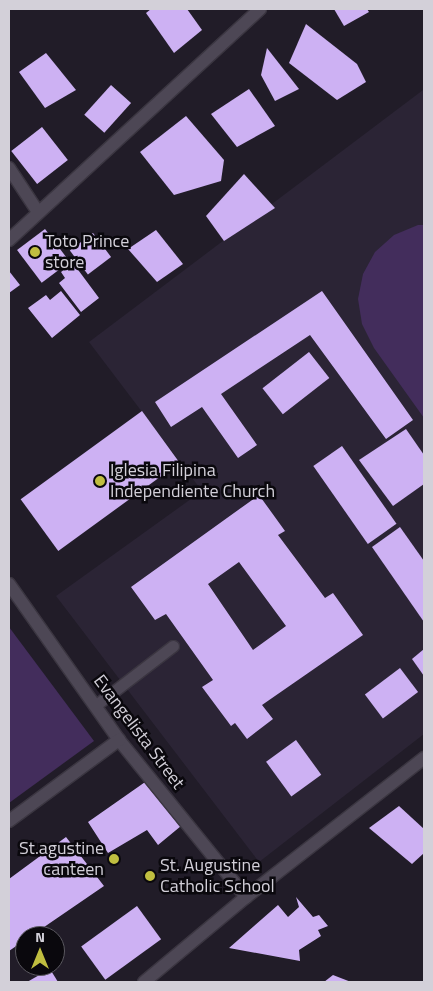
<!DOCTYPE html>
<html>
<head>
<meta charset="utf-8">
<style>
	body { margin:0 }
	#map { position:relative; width:433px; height:991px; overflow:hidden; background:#211c28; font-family:"Titillium Web",sans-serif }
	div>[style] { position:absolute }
	.built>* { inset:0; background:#2b2435 }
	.green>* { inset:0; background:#432d5c }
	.building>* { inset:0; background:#cdb1f3; transform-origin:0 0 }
	.roads { filter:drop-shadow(1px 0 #3b3641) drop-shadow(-1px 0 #3b3641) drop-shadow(0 1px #3b3641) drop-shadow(0 -1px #3b3641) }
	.service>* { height:11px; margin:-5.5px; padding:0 5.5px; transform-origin:5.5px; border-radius:5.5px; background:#4d4755 }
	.minor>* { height:12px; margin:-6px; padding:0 6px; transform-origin:6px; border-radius:6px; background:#4d4755 }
	.tertiary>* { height:12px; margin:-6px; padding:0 6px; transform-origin:6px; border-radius:6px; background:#4d4755 }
	.dots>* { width:14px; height:14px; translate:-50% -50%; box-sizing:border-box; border:2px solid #0a080d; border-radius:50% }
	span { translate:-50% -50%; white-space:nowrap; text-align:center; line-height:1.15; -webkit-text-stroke:5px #0a080d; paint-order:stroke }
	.poi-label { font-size:18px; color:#d3d0d9 }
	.left { translate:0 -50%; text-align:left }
	.right { translate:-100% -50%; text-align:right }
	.street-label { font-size:18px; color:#d3d0d9 }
	.frame { position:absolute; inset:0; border:10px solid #d3d0d9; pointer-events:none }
	.north { position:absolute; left:15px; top:926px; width:50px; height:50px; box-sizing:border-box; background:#0a080d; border:1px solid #5a585f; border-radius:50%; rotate:0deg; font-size:14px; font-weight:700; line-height:20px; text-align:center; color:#d3d0d9 }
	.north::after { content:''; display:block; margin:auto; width:18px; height:22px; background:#c0be40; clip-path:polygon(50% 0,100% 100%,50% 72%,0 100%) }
</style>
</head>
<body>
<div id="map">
	<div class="built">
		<div style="clip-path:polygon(423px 90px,424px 734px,259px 862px,56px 596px,202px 491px,89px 342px)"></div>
	</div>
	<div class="green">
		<div style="clip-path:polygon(418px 225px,424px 225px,424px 418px,374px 348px,362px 324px,358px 299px,363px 274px,375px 252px,394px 235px)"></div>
		<div style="clip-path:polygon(9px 627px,94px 741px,9px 803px)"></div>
	</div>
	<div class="building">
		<div style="clip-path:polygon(151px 9px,187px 9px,202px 30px,174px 53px,146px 13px)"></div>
		<div style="clip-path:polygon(334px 9px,367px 9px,369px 12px,344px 26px)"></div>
		<div style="clip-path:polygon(306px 24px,357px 64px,366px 82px,337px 100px,289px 63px)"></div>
		<div style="clip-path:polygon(267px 48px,299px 89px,275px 101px,261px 75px)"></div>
		<div style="clip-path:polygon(46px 53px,76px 90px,45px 108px,19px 72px)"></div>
		<div style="left:111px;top:85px;width:27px;height:40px;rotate:42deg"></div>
		<div style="clip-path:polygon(249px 89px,275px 126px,237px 147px,211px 114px)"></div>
		<div style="clip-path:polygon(186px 116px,224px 160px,221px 181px,174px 195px,140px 152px)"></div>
		<div style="left:42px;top:127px;width:42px;height:39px;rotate:52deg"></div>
		<div style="clip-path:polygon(244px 174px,275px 208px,224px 241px,206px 216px)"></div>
		<div style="left:45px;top:229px;width:41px;height:35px;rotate:53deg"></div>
		<div style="clip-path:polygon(156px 230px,183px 264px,157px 282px,128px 249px)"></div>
		<div style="left:93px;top:233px;width:30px;height:29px;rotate:53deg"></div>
		<div style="clip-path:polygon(73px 263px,99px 298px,81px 312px,59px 283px,65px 278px,61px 272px)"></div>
		<div style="clip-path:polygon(9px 271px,20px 285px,9px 293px)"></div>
		<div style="clip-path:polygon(61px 291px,80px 315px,52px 338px,28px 308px,46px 295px,50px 300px)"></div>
		<div style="clip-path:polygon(322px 291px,413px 420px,386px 439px,310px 335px,221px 394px,257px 445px,238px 458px,202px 407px,171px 427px,155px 402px)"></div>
		<div style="left:309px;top:352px;width:33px;height:59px;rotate:52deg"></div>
		<div style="left:142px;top:411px;width:64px;height:150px;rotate:54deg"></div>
		<div style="clip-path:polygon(406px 429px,424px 455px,424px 484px,393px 506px,359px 460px)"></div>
		<div style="left:342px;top:446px;width:95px;height:35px;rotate:55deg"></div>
		<div style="clip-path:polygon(evenodd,259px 495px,285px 531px,278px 535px,325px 598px,333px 593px,363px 635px,262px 705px,273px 719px,247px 739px,235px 723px,231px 726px,202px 687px,213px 680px,166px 614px,155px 620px,131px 587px,259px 495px,239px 562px,286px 626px,253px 650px,208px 584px,239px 562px)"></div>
		<div style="clip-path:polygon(400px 527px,424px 561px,424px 622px,372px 547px)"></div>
		<div style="clip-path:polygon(424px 649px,424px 676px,412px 659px)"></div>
		<div style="left:400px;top:668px;width:30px;height:44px;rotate:53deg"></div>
		<div style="left:296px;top:740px;width:43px;height:37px;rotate:54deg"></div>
		<div style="clip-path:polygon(148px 780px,181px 826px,158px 845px,147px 830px,108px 853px,88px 822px)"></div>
		<div style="clip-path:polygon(399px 806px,424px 829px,424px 853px,412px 864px,369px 828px)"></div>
		<div style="clip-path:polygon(66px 837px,104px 886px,31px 936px,25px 936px,25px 940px,9px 951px,9px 879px)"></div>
		<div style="clip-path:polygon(296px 897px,313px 917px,319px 915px,328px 926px,318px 930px,321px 936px,299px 950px,300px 961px,229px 948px,278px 905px,288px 917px,299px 907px)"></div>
		<div style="left:137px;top:906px;width:41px;height:69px;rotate:54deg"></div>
		<div style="clip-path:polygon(50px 969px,58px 982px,27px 982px)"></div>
		<div style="clip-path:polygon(333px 975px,351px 982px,324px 982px)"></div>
	</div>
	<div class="roads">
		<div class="service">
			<div style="left:96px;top:705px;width:97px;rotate:-37.5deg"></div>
		</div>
		<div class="minor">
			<div style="left:9px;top:168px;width:53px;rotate:56.6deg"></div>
			<div style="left:9px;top:584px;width:191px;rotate:54.8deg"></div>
			<div style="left:119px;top:740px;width:202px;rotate:51deg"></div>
			<div style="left:9px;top:821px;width:137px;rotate:-36.4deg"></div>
			<div style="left:144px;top:982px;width:133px;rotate:-39.8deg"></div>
			<div style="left:246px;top:897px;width:226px;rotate:-38deg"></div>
		</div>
		<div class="tertiary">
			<div style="left:9px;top:240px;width:341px;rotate:-42.6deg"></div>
		</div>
	</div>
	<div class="dots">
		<div style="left:35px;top:252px;background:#c0be40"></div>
		<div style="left:100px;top:481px;background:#c0be40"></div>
		<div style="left:114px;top:859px;background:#c0be40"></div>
		<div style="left:150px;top:876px;background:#c0be40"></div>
	</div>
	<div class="poi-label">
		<span class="left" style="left:45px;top:252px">Toto Prince<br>store</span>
		<span class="left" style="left:110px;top:481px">Iglesia Filipina<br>Independiente Church</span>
		<span class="right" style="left:104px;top:859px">St.agustine<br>canteen</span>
		<span class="left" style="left:160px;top:876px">St. Augustine<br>Catholic School</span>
	</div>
	<div class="street-label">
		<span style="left:139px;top:732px;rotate:53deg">Evangelista Street</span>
	</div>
	<div class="frame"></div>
	<div class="north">N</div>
</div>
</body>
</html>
